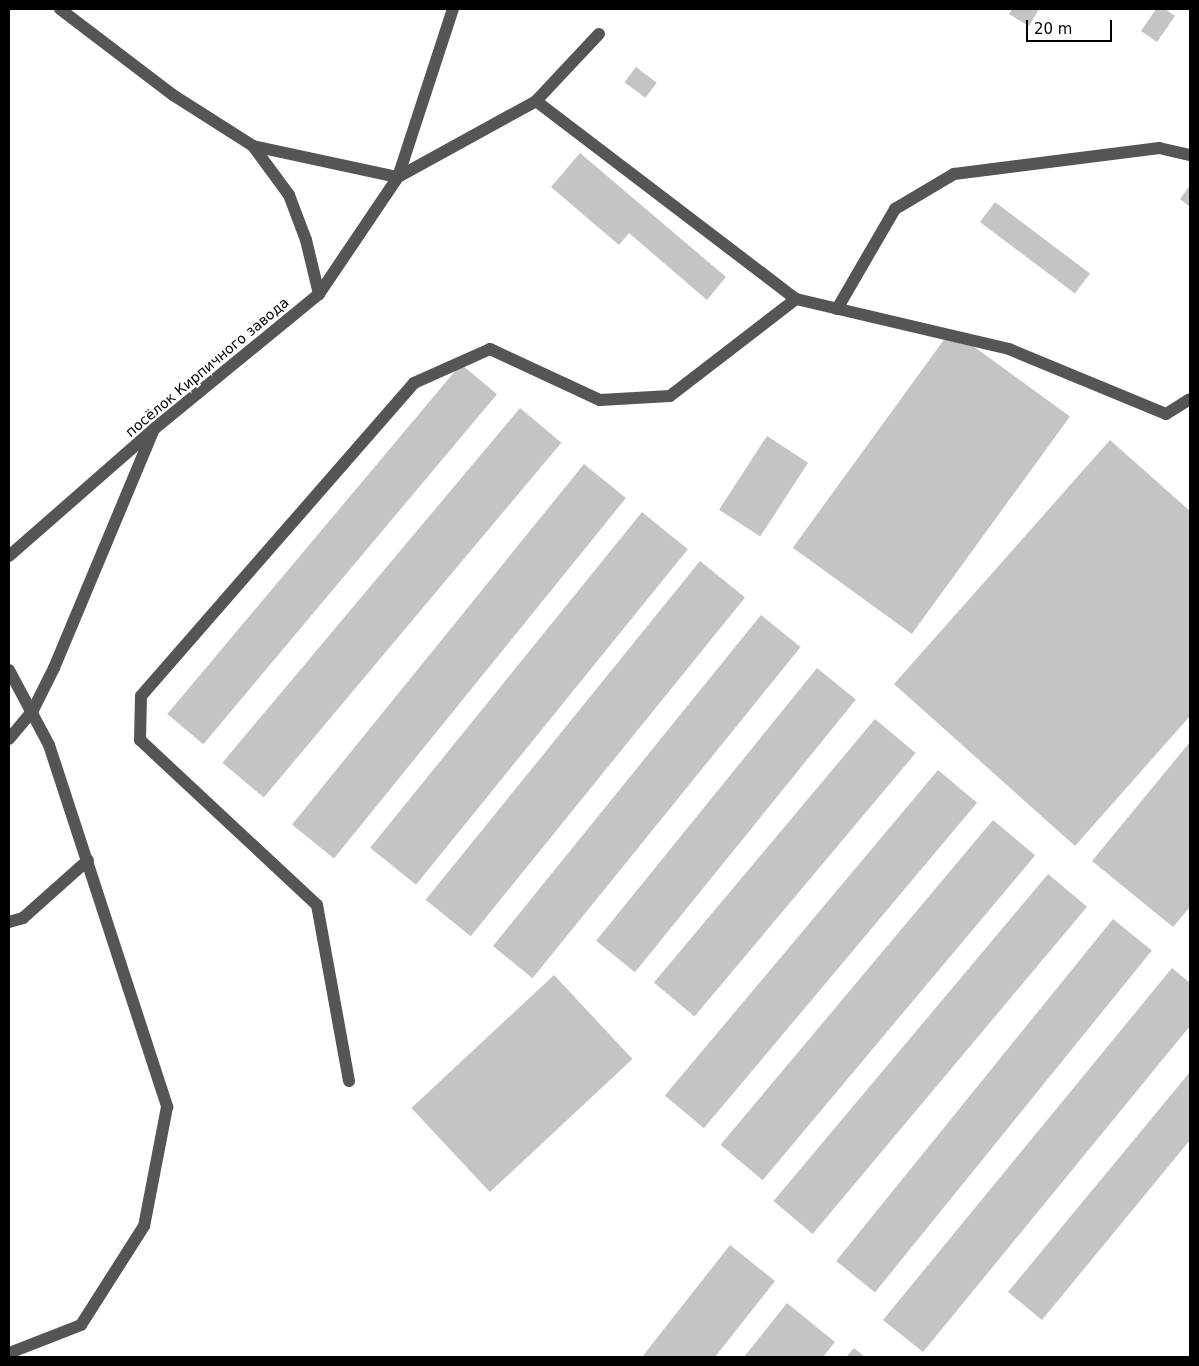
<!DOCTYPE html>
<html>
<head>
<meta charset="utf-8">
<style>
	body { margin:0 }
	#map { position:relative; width:1199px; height:1366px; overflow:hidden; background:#fff; font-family:"DejaVu Sans",sans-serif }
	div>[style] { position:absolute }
	.building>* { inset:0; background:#c4c4c4; transform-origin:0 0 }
	.minor>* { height:12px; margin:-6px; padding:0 6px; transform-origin:6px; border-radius:6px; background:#555 }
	span { translate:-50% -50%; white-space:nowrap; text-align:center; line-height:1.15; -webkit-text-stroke:4px #fff; paint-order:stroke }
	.street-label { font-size:14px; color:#000 }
	.frame { position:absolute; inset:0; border:10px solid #000; pointer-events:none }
	.scale { position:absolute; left:1026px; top:20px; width:86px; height:22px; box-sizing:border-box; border:2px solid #000; border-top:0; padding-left:6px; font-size:15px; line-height:18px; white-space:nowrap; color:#000; -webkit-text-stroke:4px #fff; paint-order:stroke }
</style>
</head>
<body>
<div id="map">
	<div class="building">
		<div style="clip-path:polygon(1012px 9px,1039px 9px,1029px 26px,1009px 14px)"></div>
		<div style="clip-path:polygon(1156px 9px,1165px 9px,1175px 16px,1157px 42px,1141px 31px)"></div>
		<div style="left:636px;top:67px;width:26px;height:19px;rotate:37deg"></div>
		<div style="clip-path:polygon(580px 153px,726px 277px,707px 300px,629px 233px,619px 245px,551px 187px)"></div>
		<div style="clip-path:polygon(1190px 185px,1190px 207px,1180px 199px)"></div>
		<div style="left:995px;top:202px;width:119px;height:25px;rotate:37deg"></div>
		<div style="left:951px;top:330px;width:147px;height:269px;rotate:36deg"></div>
		<div style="left:461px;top:364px;width:47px;height:457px;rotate:40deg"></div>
		<div style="left:520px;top:408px;width:54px;height:463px;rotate:40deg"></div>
		<div style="left:767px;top:436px;width:49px;height:88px;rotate:33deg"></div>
		<div style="clip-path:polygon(1110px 440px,1190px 511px,1190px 716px,1075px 846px,894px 684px)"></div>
		<div style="left:584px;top:464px;width:54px;height:464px;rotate:39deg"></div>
		<div style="left:642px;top:512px;width:59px;height:432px;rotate:39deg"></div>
		<div style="left:700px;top:561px;width:58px;height:436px;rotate:39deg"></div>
		<div style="left:761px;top:615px;width:51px;height:426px;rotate:39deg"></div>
		<div style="left:817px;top:668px;width:50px;height:351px;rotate:39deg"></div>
		<div style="left:875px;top:719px;width:53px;height:344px;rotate:40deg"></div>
		<div style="clip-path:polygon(1190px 742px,1190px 907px,1173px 927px,1092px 861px)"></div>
		<div style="left:938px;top:770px;width:51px;height:425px;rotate:40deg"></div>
		<div style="left:993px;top:820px;width:55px;height:424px;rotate:40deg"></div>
		<div style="left:1048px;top:874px;width:51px;height:427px;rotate:40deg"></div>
		<div style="left:1113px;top:919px;width:50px;height:440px;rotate:39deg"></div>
		<div style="clip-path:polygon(1172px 968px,1190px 983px,1190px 1026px,923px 1352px,883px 1320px)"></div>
		<div style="left:554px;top:975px;width:115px;height:195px;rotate:47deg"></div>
		<div style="clip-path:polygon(1190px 1072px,1190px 1140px,1042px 1320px,1008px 1292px)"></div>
		<div style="clip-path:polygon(730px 1245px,775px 1281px,715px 1357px,642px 1357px)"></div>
		<div style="clip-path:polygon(787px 1303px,835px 1342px,823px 1357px,744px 1357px)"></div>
		<div style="clip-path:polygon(854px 1348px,865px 1357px,846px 1357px)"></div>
	</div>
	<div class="minor">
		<div style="left:60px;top:9px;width:142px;rotate:37.3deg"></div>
		<div style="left:173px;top:95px;width:95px;rotate:32.5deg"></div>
		<div style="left:253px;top:146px;width:148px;rotate:12.1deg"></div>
		<div style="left:398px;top:177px;width:158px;rotate:-28.8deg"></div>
		<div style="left:536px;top:101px;width:92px;rotate:-46.8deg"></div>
		<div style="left:536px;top:101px;width:327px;rotate:37.3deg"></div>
		<div style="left:796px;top:299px;width:219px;rotate:13.2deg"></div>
		<div style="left:1009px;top:349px;width:170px;rotate:22.5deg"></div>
		<div style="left:1166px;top:414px;width:28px;rotate:-32deg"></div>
		<div style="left:253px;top:146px;width:61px;rotate:53.7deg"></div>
		<div style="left:289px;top:195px;width:48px;rotate:69.3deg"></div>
		<div style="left:306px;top:240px;width:56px;rotate:76.5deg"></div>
		<div style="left:837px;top:309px;width:116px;rotate:-59.9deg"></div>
		<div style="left:895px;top:209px;width:69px;rotate:-30.7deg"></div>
		<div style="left:954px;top:174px;width:207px;rotate:-7.2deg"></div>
		<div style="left:1159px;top:148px;width:32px;rotate:13deg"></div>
		<div style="left:9px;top:556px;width:193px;rotate:-41.2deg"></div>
		<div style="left:154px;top:429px;width:213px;rotate:-39.3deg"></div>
		<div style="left:319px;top:294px;width:141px;rotate:-56deg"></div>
		<div style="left:398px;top:177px;width:177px;rotate:-71.9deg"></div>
		<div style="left:9px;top:670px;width:85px;rotate:61.9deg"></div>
		<div style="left:49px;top:745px;width:381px;rotate:71.9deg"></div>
		<div style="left:167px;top:1107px;width:121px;rotate:100.9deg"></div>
		<div style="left:144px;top:1226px;width:117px;rotate:122.5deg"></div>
		<div style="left:81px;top:1325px;width:77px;rotate:158.7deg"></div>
		<div style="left:9px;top:739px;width:35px;rotate:-50deg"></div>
		<div style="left:32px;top:712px;width:49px;rotate:-63.4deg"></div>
		<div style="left:54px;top:668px;width:257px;rotate:-67.3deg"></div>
		<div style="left:9px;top:922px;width:15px;rotate:-16deg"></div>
		<div style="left:23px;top:918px;width:87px;rotate:-41.7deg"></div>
		<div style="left:349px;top:1081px;width:179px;rotate:-100.3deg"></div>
		<div style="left:317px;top:905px;width:242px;rotate:-137deg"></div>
		<div style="left:140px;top:740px;width:44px;rotate:-88.7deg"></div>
		<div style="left:141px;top:696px;width:415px;rotate:-48.9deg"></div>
		<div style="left:414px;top:383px;width:83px;rotate:-24.1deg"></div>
		<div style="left:490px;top:349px;width:121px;rotate:24.9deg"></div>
		<div style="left:600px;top:400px;width:70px;rotate:-3.3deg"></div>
		<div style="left:670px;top:396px;width:159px;rotate:-37.6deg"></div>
	</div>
	<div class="street-label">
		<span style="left:207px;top:367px;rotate:-40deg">посёлок Кирпичного завода</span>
	</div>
	<div class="frame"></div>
	<div class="scale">20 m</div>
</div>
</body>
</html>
